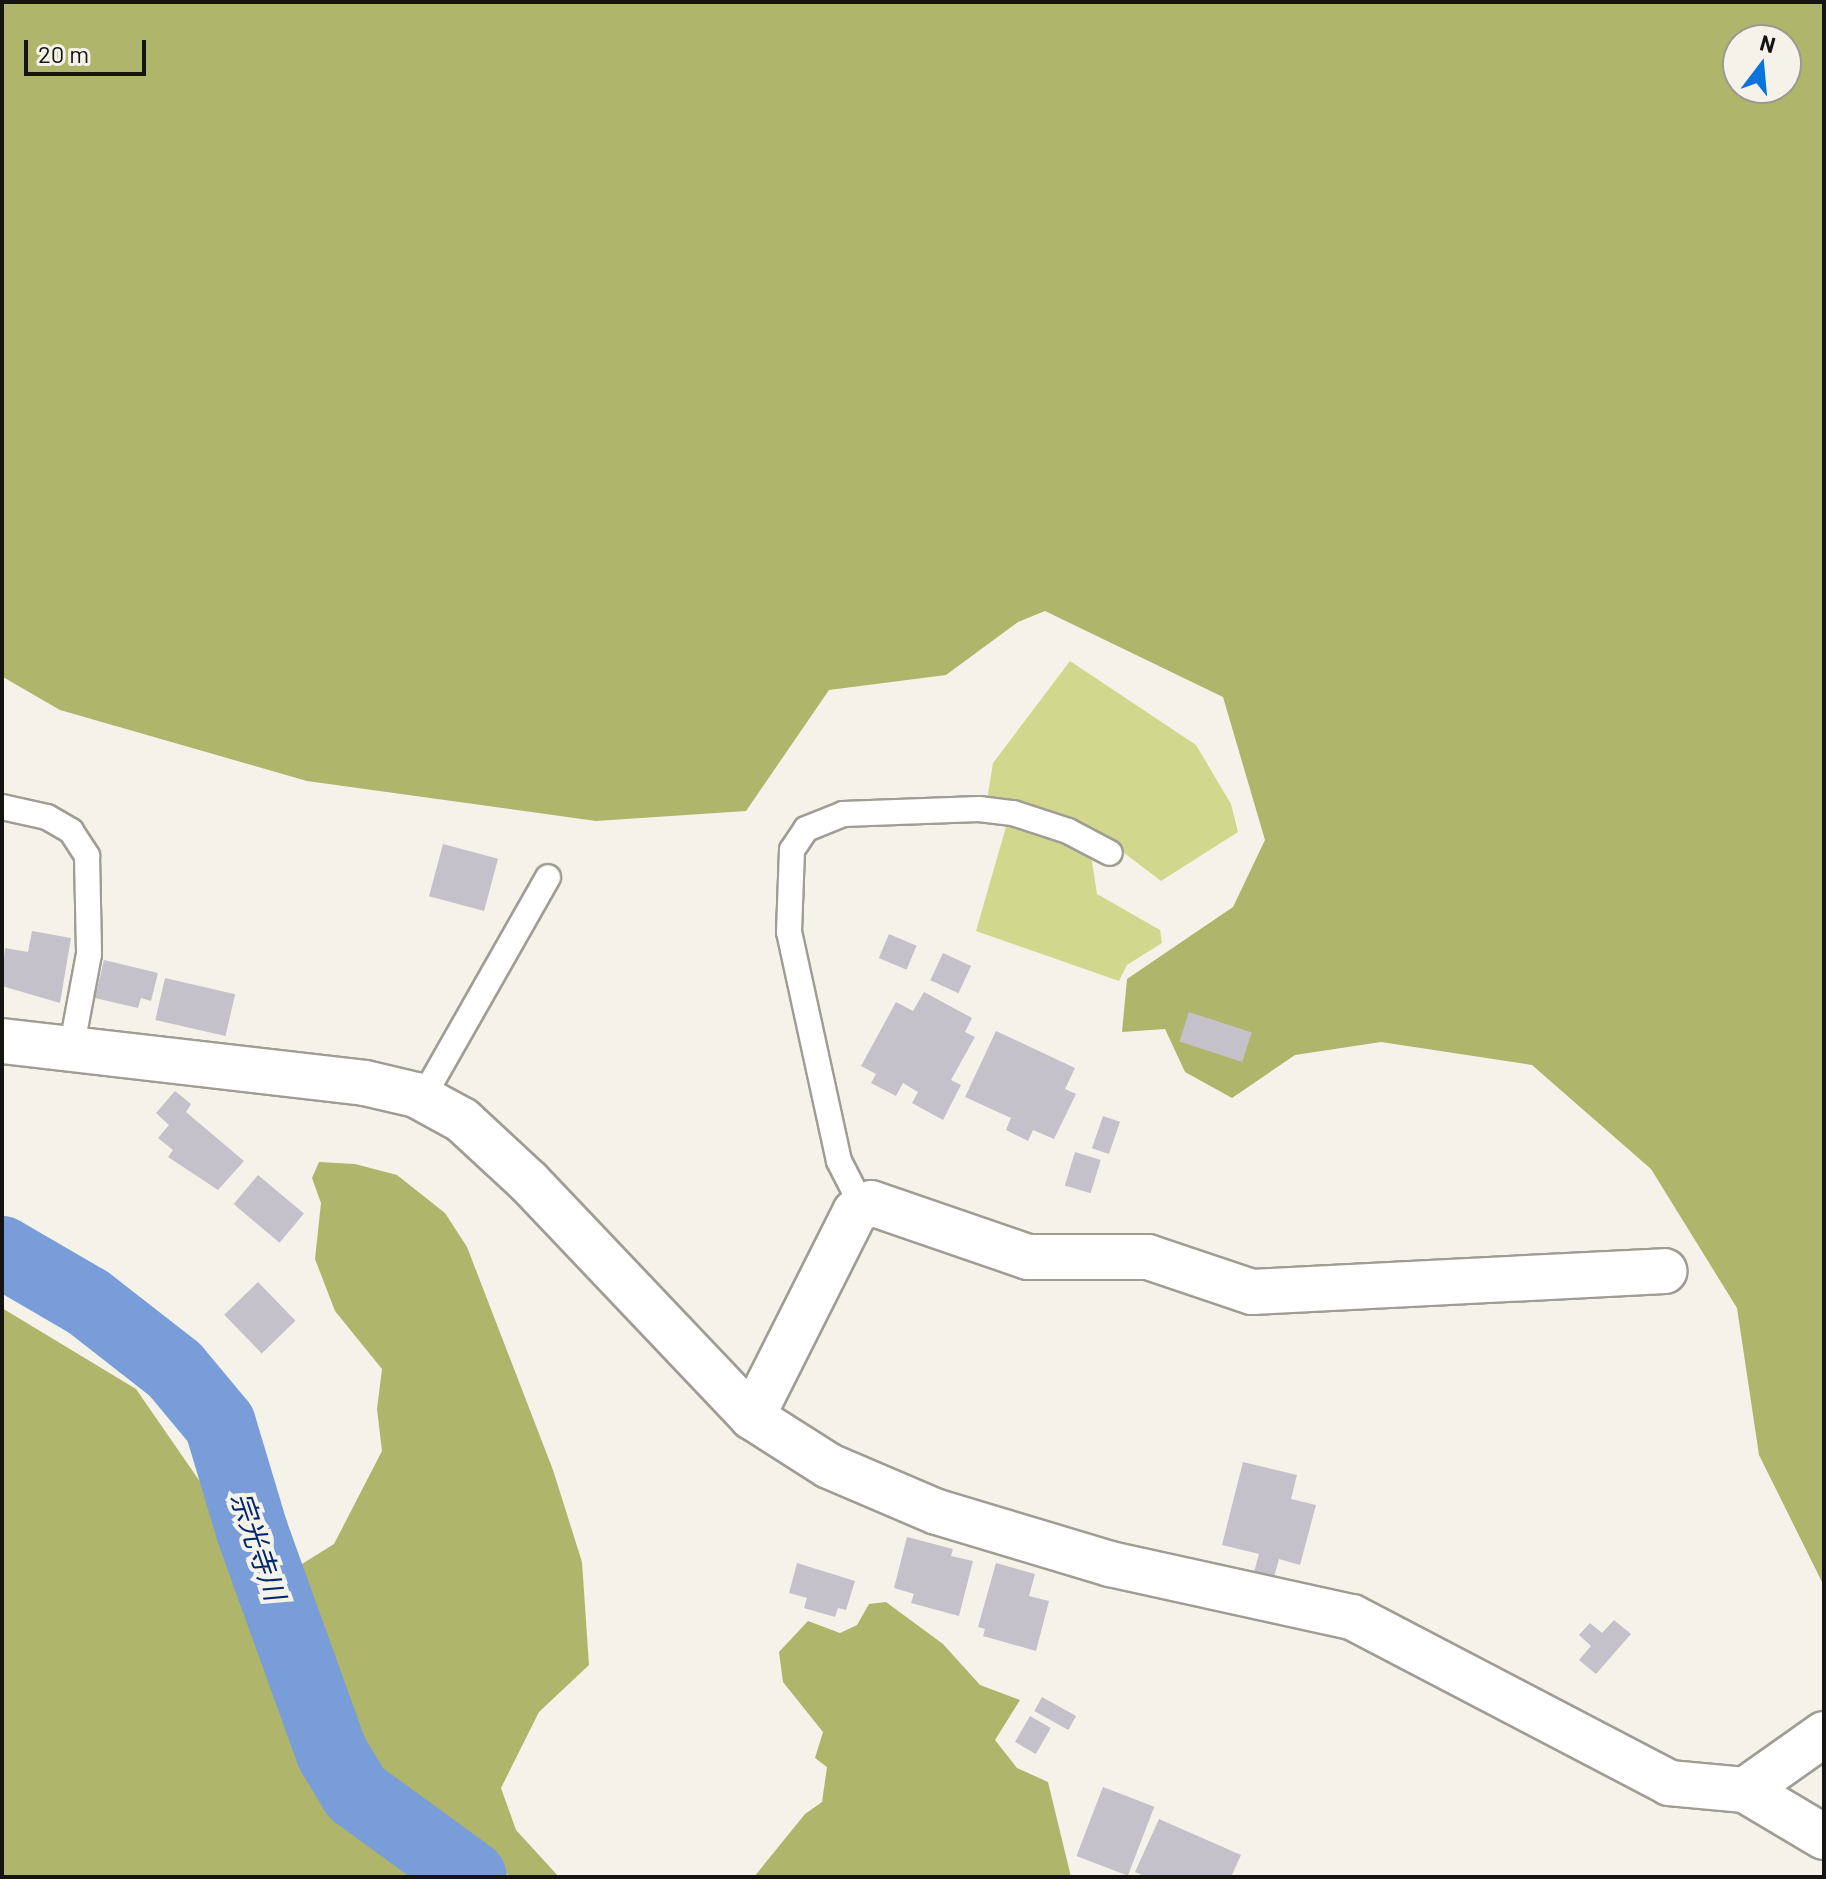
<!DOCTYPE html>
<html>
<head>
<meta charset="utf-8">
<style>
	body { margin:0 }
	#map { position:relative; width:1826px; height:1879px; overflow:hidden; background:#f5f3e9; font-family:Barlow,"Noto Sans JP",sans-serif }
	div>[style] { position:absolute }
	.green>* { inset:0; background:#d1d88e }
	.forest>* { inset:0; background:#afb56b }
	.river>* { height:72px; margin:-36px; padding:0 36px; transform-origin:36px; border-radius:36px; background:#789dd8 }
	.building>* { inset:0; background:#c4c1ca; transform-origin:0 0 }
	.roads { filter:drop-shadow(2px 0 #9f9d94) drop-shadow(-2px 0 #9f9d94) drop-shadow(0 2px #9f9d94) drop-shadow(0 -2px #9f9d94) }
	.lane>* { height:24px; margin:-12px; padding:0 12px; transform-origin:12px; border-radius:12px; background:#fff }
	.street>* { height:44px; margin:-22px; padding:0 22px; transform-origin:22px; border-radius:22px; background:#fff }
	span { translate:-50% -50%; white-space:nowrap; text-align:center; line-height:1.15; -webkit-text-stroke:8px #f5f3e9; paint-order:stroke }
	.water-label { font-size:28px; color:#00266b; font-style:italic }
	.frame { position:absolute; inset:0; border:4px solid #141410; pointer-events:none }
	.north { position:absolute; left:1722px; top:24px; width:80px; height:80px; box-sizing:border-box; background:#f5f3e9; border:2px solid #9b9a92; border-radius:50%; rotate:16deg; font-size:22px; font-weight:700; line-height:32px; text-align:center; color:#141410 }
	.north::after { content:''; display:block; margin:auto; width:28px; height:36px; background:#0c73db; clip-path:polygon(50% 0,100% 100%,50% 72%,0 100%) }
	.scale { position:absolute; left:24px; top:40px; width:122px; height:36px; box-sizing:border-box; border:4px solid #141410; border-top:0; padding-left:10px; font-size:24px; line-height:28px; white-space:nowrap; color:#141410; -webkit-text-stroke:6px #f5f3e9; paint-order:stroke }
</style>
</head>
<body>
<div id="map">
	<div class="green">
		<div style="clip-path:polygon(1070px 661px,1196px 745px,1231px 804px,1238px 832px,1161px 881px,1094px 830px,987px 800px,993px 763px)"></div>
		<div style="clip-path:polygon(1008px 820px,1041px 829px,1091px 855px,1097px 894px,1160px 930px,1162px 943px,1127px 965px,1119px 981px,976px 931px)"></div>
	</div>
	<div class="forest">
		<div style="clip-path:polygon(evenodd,2px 2px,1824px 2px,1824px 1586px,1759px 1455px,1737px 1308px,1651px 1169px,1532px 1065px,1381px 1042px,1295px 1055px,1232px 1098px,1185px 1072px,1165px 1029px,1122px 1032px,1127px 979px,1233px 907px,1265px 840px,1223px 697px,1045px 611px,1018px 622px,946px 675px,829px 690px,746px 811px,596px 821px,307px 781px,60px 710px,3px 677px,2px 2px,1738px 40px,1786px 40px,1786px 88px,1738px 88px,1738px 40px)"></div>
		<div style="clip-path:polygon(319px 1162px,355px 1164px,397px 1175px,445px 1213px,467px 1247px,553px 1470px,582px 1562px,589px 1665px,539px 1712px,501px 1788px,516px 1830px,559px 1877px,511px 1877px,360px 1766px,322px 1660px,312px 1614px,293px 1580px,294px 1569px,334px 1544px,382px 1451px,377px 1409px,382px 1369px,335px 1311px,315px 1259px,321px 1203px,312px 1178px)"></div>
		<div style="clip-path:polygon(2px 1308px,136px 1389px,203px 1486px,302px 1771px,380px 1854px,415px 1877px,2px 1877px)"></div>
		<div style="clip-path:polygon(886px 1602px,943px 1644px,980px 1685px,1020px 1700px,995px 1740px,1017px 1768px,1048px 1782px,1071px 1877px,754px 1877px,805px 1814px,822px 1802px,827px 1767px,815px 1758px,823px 1732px,783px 1682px,779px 1652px,808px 1621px,840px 1633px,857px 1625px,869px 1604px)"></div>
	</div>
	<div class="river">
		<div style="left:2px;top:1252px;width:99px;rotate:30.2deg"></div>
		<div style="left:88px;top:1302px;width:110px;rotate:38deg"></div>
		<div style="left:175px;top:1370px;width:70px;rotate:50.2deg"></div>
		<div style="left:220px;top:1424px;width:112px;rotate:73.3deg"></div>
		<div style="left:252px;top:1531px;width:236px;rotate:70.2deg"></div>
		<div style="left:332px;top:1753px;width:47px;rotate:59deg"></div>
		<div style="left:356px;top:1793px;width:142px;rotate:36.1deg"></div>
	</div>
	<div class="building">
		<div style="left:443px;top:844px;width:57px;height:54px;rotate:15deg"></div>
		<div style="clip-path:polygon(32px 931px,71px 938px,60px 1003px,2px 986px,5px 948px,28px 952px)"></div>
		<div style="left:889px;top:934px;width:30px;height:26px;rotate:23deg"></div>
		<div style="left:943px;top:953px;width:31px;height:30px;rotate:25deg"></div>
		<div style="clip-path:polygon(104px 960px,158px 973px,151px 1001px,141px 998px,138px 1008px,95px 998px)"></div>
		<div style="left:165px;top:978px;width:72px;height:43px;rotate:13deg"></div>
		<div style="clip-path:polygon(924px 992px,972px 1018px,965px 1032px,975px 1037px,951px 1080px,961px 1085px,943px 1120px,912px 1103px,918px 1092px,903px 1083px,896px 1096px,871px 1083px,876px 1074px,861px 1066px,896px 1002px,913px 1011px)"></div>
		<div style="left:1189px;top:1012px;width:66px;height:31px;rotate:18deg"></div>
		<div style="clip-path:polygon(996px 1031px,1075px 1068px,1065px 1089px,1076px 1094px,1054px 1139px,1033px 1130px,1028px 1141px,1006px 1130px,1011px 1118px,965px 1097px)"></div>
		<div style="clip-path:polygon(175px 1091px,191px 1104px,186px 1112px,244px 1161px,218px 1190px,168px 1157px,173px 1150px,158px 1138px,169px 1125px,156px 1113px)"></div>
		<div style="left:1103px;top:1116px;width:18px;height:34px;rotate:19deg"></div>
		<div style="left:1075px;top:1152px;width:27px;height:35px;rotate:17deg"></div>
		<div style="left:258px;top:1175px;width:60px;height:38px;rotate:40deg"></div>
		<div style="left:258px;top:1282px;width:54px;height:47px;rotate:46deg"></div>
		<div style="clip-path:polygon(1243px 1462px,1297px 1475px,1291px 1499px,1316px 1505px,1300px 1565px,1279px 1559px,1274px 1577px,1254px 1572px,1259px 1554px,1222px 1545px)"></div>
		<div style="clip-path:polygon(907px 1537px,953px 1549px,951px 1556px,973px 1561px,959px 1616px,911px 1603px,914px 1594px,894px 1588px)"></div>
		<div style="clip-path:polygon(797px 1563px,855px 1581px,846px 1610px,838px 1608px,835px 1617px,804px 1608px,807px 1598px,789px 1593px)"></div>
		<div style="clip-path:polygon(996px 1563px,1035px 1574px,1029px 1596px,1049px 1601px,1036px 1651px,983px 1636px,985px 1629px,978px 1627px)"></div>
		<div style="clip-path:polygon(1614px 1620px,1631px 1634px,1596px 1674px,1579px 1660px,1591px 1646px,1579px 1635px,1590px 1623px,1602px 1633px)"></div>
		<div style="left:1042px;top:1697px;width:39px;height:16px;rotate:29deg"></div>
		<div style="left:1030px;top:1716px;width:24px;height:30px;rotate:30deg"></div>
		<div style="left:1103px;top:1787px;width:55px;height:74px;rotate:21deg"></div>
		<div style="clip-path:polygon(1159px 1819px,1241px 1855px,1231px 1877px,1146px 1877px,1135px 1872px)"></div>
	</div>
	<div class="roads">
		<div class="lane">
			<div style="left:2px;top:807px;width:46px;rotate:12.5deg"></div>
			<div style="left:47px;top:817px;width:28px;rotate:30deg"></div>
			<div style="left:71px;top:831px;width:30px;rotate:57deg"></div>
			<div style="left:87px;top:856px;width:98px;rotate:88.8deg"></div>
			<div style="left:89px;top:954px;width:98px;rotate:100.6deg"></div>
			<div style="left:422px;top:1099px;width:255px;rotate:-60.4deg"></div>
			<div style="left:863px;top:1208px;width:53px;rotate:-117.1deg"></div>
			<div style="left:839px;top:1161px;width:234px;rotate:-102.3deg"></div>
			<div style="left:789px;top:932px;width:82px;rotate:-87.9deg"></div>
			<div style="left:792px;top:850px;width:25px;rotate:-56deg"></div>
			<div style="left:806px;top:829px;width:40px;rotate:-22deg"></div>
			<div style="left:843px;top:814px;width:136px;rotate:-2.1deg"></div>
			<div style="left:979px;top:809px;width:34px;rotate:7deg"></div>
			<div style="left:1013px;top:813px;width:58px;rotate:18.1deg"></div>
			<div style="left:1068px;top:831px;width:47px;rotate:27.6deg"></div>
		</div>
		<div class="street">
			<div style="left:2px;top:1041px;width:365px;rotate:6.6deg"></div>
			<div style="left:365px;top:1083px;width:52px;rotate:13.2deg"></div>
			<div style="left:416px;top:1095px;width:52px;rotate:28.5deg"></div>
			<div style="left:462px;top:1120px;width:91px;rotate:42.8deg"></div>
			<div style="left:529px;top:1182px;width:324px;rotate:46.5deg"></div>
			<div style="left:752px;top:1417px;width:91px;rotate:32.5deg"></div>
			<div style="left:829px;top:1466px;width:117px;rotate:23.1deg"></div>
			<div style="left:937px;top:1512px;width:181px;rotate:16.7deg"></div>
			<div style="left:1110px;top:1564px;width:248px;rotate:12.4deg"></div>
			<div style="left:1352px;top:1617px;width:358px;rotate:27.6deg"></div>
			<div style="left:1669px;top:1783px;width:76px;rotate:5.3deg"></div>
			<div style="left:1745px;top:1790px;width:92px;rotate:30.7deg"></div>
			<div style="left:752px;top:1417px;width:229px;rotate:-63.3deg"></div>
			<div style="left:855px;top:1212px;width:18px;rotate:-29deg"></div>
			<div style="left:871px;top:1203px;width:166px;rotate:19deg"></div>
			<div style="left:1028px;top:1257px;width:120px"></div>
			<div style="left:1148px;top:1257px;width:110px;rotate:18.6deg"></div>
			<div style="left:1252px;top:1292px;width:413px;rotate:-2.9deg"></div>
			<div style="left:1745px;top:1790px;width:97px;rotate:-35.3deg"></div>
		</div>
	</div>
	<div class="water-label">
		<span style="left:259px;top:1546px;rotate:71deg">宗光寺川</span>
	</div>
	<div class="frame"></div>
	<div class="north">N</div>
	<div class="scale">20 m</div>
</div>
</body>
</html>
